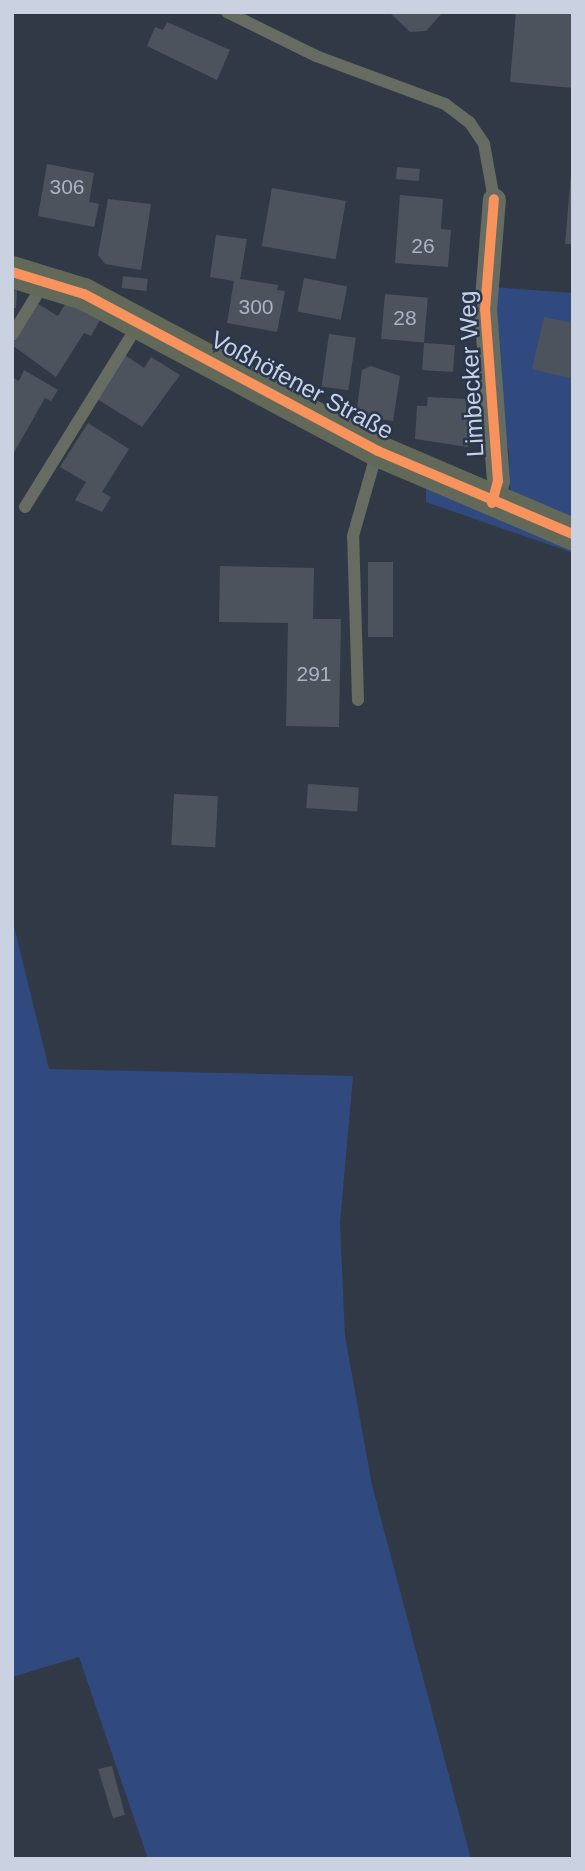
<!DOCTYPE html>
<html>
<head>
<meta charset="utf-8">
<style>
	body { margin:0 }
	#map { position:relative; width:585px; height:1871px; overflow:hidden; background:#323946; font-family:Arial,sans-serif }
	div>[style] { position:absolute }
	.green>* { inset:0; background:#30497e }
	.building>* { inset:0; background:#4d535d; transform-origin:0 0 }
	.lane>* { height:12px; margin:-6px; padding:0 6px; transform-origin:6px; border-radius:6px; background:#666c62 }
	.street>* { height:23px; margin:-11.5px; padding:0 11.5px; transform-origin:11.5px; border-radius:11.5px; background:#666c62 }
	.secondary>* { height:32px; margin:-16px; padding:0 16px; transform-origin:16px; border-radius:16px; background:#626959 }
	.cycleway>* { height:10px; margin:-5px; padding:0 5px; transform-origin:5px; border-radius:5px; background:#f8935d }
	span { translate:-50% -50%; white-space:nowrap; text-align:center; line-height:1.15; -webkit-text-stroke:5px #2a364e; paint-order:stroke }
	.number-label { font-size:21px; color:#abb2c1 }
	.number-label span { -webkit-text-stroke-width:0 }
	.street-label { font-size:24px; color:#cad2e2 }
	.frame { position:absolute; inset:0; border:14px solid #cad2e2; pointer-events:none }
</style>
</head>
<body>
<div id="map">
	<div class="green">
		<div style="clip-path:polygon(493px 287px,573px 293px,573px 522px,513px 495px,510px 488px,509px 451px,497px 410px)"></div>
		<div style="clip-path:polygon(426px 486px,573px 543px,573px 553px,426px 502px)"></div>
		<div style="clip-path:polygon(12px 918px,49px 1069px,353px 1076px,340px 1223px,345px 1336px,372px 1485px,471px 1859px,148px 1859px,79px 1657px,12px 1677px)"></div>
	</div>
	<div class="building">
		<div style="clip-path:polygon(389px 12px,443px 12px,426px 31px,410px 32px)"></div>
		<div style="clip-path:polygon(516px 12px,573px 12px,573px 88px,510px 82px)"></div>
		<div style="clip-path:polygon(167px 22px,230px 50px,217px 80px,147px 46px,155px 27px,163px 30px)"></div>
		<div style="clip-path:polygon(47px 164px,94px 173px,89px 202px,99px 204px,94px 227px,38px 216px)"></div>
		<div style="left:397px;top:167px;width:23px;height:12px;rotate:5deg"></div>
		<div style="clip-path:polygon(571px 173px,573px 173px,573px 244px,565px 244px)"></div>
		<div style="left:272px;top:188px;width:75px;height:59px;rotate:10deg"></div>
		<div style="clip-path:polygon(400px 195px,443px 199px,441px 229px,451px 230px,448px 267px,395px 263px)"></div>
		<div style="clip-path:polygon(108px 199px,151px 204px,141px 270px,105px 264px,98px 255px)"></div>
		<div style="clip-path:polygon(216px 235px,247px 239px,240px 279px,278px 285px,277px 290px,285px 291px,277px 332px,227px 323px,234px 281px,210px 277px)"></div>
		<div style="left:123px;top:276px;width:25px;height:12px;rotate:7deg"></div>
		<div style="left:304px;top:278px;width:44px;height:34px;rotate:11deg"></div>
		<div style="clip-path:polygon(12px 290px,17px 290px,16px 308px,12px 308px)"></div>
		<div style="left:385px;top:294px;width:43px;height:45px;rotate:5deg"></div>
		<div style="clip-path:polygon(67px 301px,100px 320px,91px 336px,84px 333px,56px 377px,12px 345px,38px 304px,58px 316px)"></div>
		<div style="clip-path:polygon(544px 317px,573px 323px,573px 379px,532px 369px)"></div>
		<div style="left:329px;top:334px;width:27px;height:53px;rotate:8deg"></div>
		<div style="left:424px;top:343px;width:31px;height:27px;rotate:4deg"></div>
		<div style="clip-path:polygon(125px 355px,144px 368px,151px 357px,180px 375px,142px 427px,97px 399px)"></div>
		<div style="clip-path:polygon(371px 366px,400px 376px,393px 421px,356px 416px,362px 370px)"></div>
		<div style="clip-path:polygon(24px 370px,58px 390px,51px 401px,45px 398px,12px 456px,12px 377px,19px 381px)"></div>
		<div style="clip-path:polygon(428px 397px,466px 399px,466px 407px,470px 408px,468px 447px,415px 439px,417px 406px,427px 406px)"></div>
		<div style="clip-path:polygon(88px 423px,129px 449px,102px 492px,111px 497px,102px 512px,75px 500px,86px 482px,60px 467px)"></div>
		<div style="left:368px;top:562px;width:25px;height:75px"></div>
		<div style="clip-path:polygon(220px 566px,314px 568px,313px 619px,341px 619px,339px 727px,286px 726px,288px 623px,219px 622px)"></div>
		<div style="left:308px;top:784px;width:51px;height:24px;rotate:4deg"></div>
		<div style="left:174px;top:794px;width:44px;height:51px;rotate:3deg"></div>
		<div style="clip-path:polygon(112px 1766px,125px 1815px,113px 1818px,98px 1769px)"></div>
	</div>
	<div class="lane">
		<div style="left:227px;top:12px;width:99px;rotate:26.3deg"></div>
		<div style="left:316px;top:56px;width:138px;rotate:20.4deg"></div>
		<div style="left:445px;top:104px;width:31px;rotate:37deg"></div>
		<div style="left:470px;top:123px;width:25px;rotate:56deg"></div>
		<div style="left:484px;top:144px;width:56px;rotate:79.7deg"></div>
		<div style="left:12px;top:335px;width:61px;rotate:-58.4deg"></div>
		<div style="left:25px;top:507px;width:216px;rotate:-58.2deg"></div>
		<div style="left:358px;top:700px;width:164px;rotate:-91.7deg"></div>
		<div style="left:353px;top:536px;width:87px;rotate:-74.1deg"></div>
	</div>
	<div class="street">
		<div style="left:492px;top:503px;width:23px;rotate:-75deg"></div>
		<div style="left:498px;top:481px;width:171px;rotate:-94.3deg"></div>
		<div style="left:485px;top:310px;width:111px;rotate:-85.4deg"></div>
	</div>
	<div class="secondary">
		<div style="left:12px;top:272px;width:75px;rotate:17deg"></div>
		<div style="left:84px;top:294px;width:333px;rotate:28.1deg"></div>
		<div style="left:378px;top:451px;width:212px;rotate:23.1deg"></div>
	</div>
	<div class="cycleway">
		<div style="left:12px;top:272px;width:75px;rotate:17deg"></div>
		<div style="left:84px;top:294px;width:333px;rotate:28.1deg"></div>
		<div style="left:378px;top:451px;width:212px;rotate:23.1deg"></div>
		<div style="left:492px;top:503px;width:23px;rotate:-75deg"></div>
		<div style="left:498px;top:481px;width:171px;rotate:-94.3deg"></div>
		<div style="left:485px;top:310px;width:111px;rotate:-85.4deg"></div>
	</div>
	<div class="number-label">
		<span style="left:67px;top:187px">306</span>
		<span style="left:423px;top:246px">26</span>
		<span style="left:256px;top:307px">300</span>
		<span style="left:405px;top:318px">28</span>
		<span style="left:314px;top:674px">291</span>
	</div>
	<div class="street-label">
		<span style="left:471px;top:374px;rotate:-93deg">Limbecker Weg</span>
		<span style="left:302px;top:385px;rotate:28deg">Voßhöfener Straße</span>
	</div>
	<div class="frame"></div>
</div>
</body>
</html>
